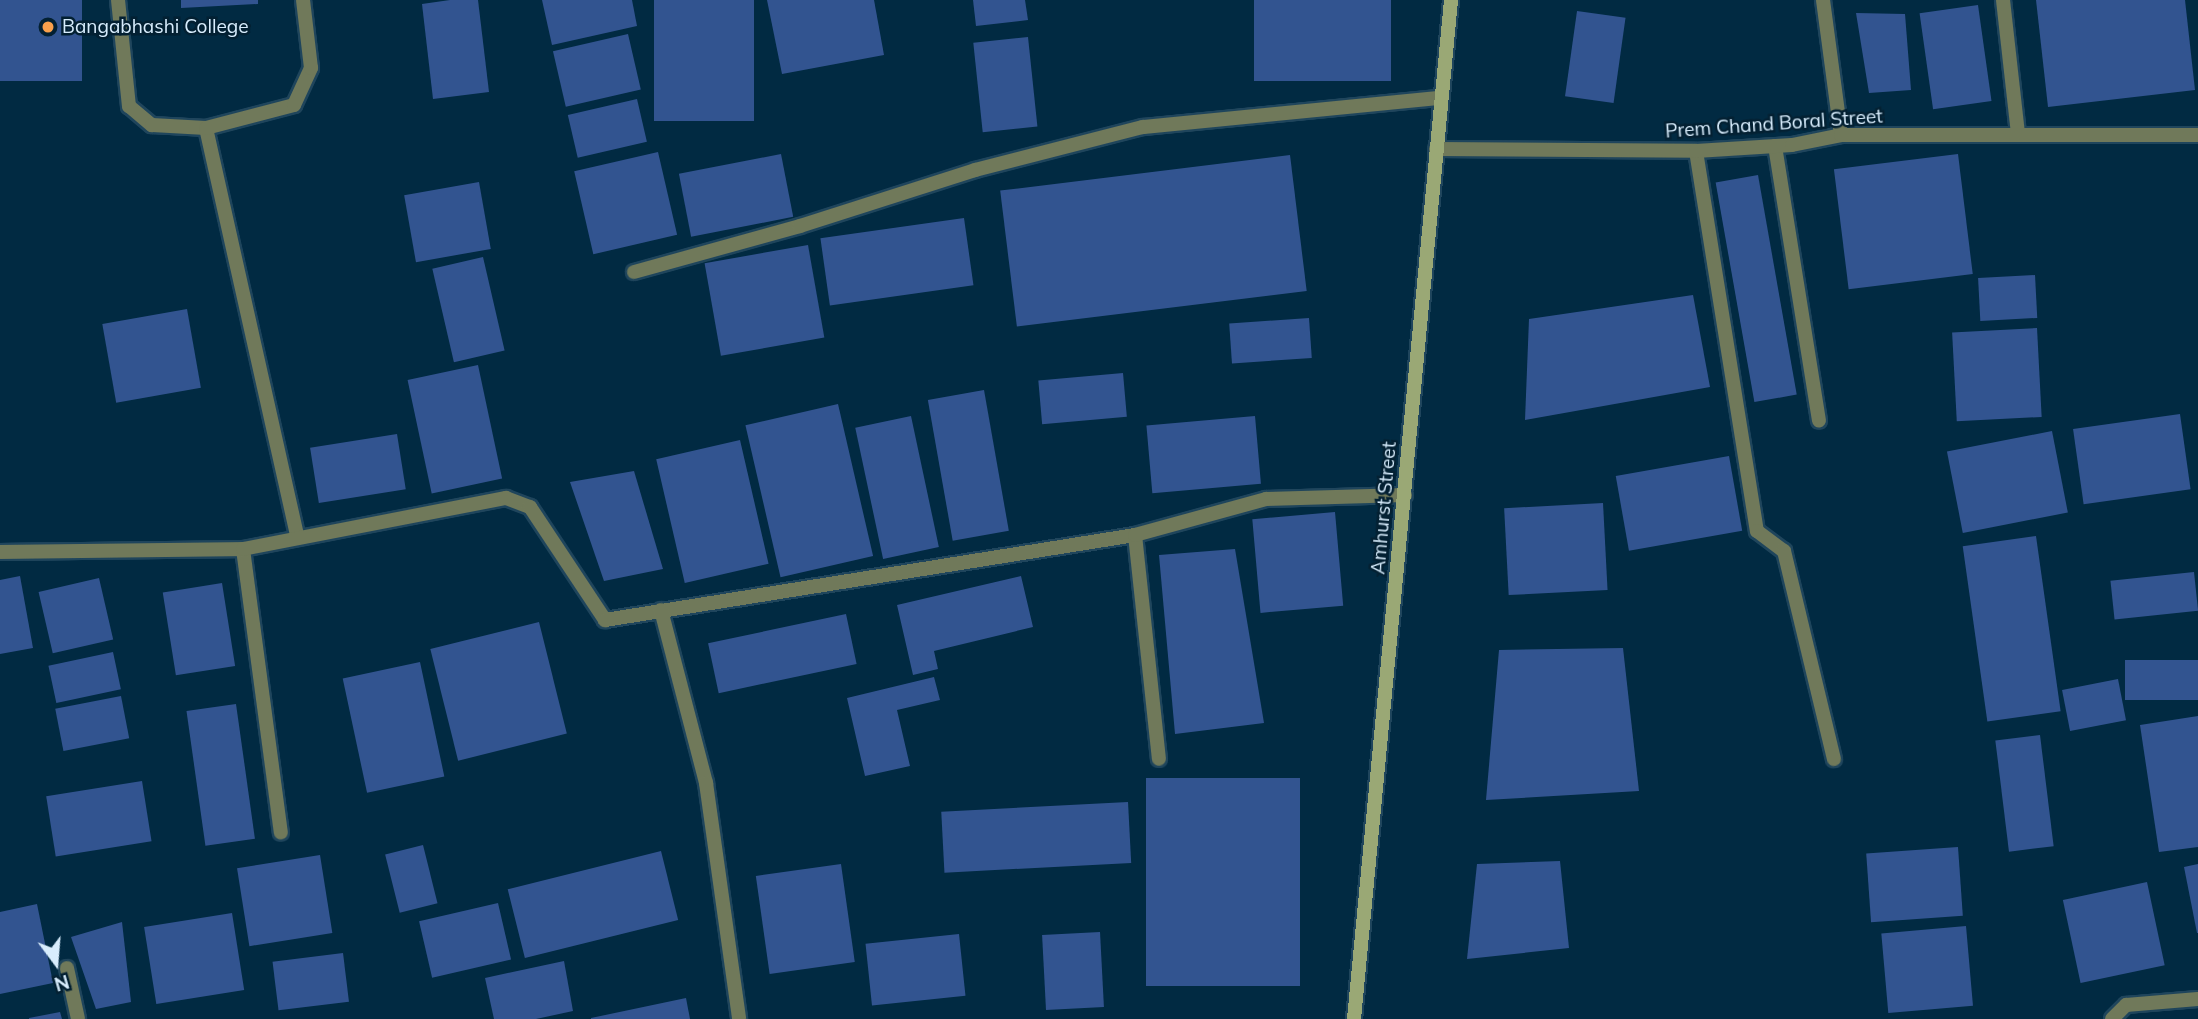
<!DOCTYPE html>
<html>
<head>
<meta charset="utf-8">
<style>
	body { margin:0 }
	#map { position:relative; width:2198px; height:1019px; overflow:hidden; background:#012a42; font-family:Mulish,sans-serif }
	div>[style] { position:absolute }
	.building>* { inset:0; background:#325490; transform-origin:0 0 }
	.roads { filter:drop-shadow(2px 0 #1f455c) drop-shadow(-2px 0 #1f455c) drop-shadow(0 2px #1f455c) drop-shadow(0 -2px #1f455c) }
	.minor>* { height:14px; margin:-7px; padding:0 7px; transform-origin:7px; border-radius:7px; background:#70795a }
	.tertiary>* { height:14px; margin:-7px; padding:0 7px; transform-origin:7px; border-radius:7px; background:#70795a }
	.secondary>* { height:14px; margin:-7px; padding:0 7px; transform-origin:7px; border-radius:7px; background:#9aa875 }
	.dots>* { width:19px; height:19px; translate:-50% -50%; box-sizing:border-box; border:4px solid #032032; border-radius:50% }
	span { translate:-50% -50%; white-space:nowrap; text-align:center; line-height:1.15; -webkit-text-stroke:5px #032032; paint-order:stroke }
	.poi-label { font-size:19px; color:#d8edfd }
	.left { translate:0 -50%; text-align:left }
	.street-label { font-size:19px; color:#d8edfd }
	.north { position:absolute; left:21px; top:928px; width:70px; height:70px; -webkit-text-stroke:5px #032032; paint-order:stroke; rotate:164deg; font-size:19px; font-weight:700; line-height:28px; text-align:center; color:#d8edfd }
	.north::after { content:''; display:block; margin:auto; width:24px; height:32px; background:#d8edfd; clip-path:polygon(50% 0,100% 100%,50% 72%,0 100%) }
</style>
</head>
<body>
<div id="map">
	<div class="building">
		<div style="left:0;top:0;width:82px;height:81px"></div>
		<div style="clip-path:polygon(181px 0,258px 0,258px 4px,181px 8px)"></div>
		<div style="clip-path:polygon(450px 0,478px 0,489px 92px,433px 99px,422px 4px)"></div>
		<div style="clip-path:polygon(542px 0,632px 0,637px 26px,552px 45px)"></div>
		<div style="left:654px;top:0;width:100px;height:121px"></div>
		<div style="clip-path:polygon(767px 0,874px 0,884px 55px,782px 74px)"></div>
		<div style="clip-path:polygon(973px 0,1025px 0,1028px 20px,976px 26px)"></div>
		<div style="left:1254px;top:0;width:137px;height:81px"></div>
		<div style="clip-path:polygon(2036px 0,2185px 0,2195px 90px,2048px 107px)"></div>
		<div style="left:1978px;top:5px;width:97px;height:59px;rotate:82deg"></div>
		<div style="left:1577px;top:11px;width:49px;height:86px;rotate:8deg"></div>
		<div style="clip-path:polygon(1856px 13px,1905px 14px,1911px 90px,1869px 93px)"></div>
		<div style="left:628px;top:34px;width:57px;height:77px;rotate:77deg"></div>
		<div style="left:1028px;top:37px;width:90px;height:55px;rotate:84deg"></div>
		<div style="left:637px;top:99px;width:44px;height:71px;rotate:77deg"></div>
		<div style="left:658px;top:152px;width:85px;height:86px;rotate:77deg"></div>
		<div style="left:781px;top:154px;width:64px;height:104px;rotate:79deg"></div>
		<div style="left:1958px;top:154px;width:121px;height:125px;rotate:83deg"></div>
		<div style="left:1290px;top:155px;width:137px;height:292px;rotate:83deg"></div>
		<div style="left:1758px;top:175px;width:223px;height:43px;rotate:80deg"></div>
		<div style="left:479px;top:182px;width:68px;height:76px;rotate:80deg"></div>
		<div style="left:964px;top:218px;width:68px;height:145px;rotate:82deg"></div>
		<div style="left:808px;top:245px;width:94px;height:105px;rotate:80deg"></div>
		<div style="left:483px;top:257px;width:96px;height:52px;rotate:77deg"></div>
		<div style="left:2035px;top:275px;width:43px;height:57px;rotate:87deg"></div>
		<div style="clip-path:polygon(1693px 295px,1710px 387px,1525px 420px,1529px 319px)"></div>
		<div style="left:187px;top:309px;width:80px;height:86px;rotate:80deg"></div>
		<div style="left:1309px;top:318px;width:40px;height:80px;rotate:86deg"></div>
		<div style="left:2037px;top:328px;width:89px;height:85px;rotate:87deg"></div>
		<div style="left:478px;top:365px;width:116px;height:72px;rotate:78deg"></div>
		<div style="left:1123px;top:373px;width:44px;height:85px;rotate:85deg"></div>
		<div style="left:984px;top:390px;width:143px;height:57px;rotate:80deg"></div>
		<div style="left:838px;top:404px;width:156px;height:95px;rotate:77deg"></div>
		<div style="left:2180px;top:414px;width:76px;height:108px;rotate:82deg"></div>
		<div style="left:911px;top:416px;width:134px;height:57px;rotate:78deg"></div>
		<div style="left:1255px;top:416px;width:68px;height:109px;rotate:85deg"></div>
		<div style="left:2052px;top:431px;width:83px;height:107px;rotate:79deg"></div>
		<div style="left:397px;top:434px;width:56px;height:88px;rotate:81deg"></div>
		<div style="left:740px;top:440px;width:127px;height:86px;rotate:77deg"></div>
		<div style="left:1729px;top:456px;width:76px;height:115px;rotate:80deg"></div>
		<div style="clip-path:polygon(634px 471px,663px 569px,604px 581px,570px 482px)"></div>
		<div style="left:1603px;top:503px;width:87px;height:99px;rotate:87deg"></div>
		<div style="left:1335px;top:512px;width:94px;height:83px;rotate:85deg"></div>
		<div style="left:2036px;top:536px;width:177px;height:74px;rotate:82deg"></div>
		<div style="clip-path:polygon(1235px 549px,1264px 723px,1175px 734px,1159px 555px)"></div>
		<div style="left:2194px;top:572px;width:39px;height:84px;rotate:84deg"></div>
		<div style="clip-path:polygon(20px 576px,33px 648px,0 654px,0 580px)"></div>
		<div style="clip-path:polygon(1021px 576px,1033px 627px,934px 651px,938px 669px,913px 675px,897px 605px)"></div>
		<div style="left:99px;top:578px;width:63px;height:62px;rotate:77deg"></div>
		<div style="left:222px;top:583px;width:84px;height:60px;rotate:81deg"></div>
		<div style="left:846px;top:614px;width:51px;height:141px;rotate:78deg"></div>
		<div style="left:539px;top:622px;width:115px;height:112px;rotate:76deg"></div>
		<div style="clip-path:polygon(1623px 648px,1639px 791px,1486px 800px,1499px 650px)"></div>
		<div style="left:113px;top:652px;width:38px;height:66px;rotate:78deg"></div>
		<div style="left:2198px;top:660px;width:40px;height:73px;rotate:90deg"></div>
		<div style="left:420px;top:662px;width:117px;height:79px;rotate:78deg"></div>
		<div style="clip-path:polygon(934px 677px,940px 700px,897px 710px,910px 766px,865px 776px,847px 698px)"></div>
		<div style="left:2118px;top:679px;width:42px;height:57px;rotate:79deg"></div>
		<div style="left:121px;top:696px;width:43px;height:67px;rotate:79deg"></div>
		<div style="left:236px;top:704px;width:136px;height:50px;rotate:82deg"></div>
		<div style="clip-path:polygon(2198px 716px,2198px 847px,2159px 852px,2140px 725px)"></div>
		<div style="left:2040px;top:735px;width:112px;height:45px;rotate:83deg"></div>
		<div style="left:1146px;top:778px;width:154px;height:208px"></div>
		<div style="left:142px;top:781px;width:61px;height:97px;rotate:81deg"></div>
		<div style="left:1128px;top:802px;width:61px;height:187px;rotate:87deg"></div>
		<div style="left:423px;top:845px;width:60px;height:39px;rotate:76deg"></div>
		<div style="left:1958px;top:847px;width:69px;height:92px;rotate:86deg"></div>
		<div style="left:661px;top:851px;width:71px;height:158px;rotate:76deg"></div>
		<div style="left:320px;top:855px;width:79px;height:84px;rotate:81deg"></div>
		<div style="clip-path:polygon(1560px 861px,1569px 948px,1467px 959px,1477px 864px)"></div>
		<div style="left:841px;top:864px;width:99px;height:86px;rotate:82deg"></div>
		<div style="clip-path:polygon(2198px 864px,2198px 933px,2197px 933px,2184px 867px)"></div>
		<div style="left:2147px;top:882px;width:85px;height:86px;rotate:78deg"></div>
		<div style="left:498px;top:903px;width:58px;height:81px;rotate:77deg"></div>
		<div style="clip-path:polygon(37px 904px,53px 983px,0 994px,0 912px)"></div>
		<div style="left:232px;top:913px;width:78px;height:89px;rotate:81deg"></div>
		<div style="clip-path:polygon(122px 922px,131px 1002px,96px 1009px,71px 937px)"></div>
		<div style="left:1966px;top:926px;width:80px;height:85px;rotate:85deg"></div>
		<div style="left:1100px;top:932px;width:75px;height:58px;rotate:87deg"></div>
		<div style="left:959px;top:934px;width:62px;height:94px;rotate:84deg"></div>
		<div style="left:343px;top:953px;width:49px;height:71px;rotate:83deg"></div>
		<div style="clip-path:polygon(564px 961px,573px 1011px,536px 1019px,494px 1019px,485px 978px)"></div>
		<div style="clip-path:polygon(686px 998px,690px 1019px,591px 1019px,591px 1018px)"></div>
		<div style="clip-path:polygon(60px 1012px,62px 1019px,29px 1019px,29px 1018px)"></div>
	</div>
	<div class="roads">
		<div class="minor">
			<div style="left:118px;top:0;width:107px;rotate:84.1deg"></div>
			<div style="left:129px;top:106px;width:30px;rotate:40deg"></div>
			<div style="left:152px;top:125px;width:54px;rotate:3.2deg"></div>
			<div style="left:206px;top:128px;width:420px;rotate:77.4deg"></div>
			<div style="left:1823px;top:0;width:136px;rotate:82.4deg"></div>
			<div style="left:2003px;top:0;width:135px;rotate:83.6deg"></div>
			<div style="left:206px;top:128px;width:91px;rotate:-14.6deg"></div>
			<div style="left:294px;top:105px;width:41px;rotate:-65.3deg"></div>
			<div style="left:311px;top:68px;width:68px;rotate:-96.7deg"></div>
			<div style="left:1775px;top:146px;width:278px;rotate:80.9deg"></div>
			<div style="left:1696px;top:151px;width:385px;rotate:80.9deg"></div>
			<div style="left:1757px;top:531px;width:34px;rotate:37deg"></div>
			<div style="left:1784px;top:551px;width:214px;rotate:76.5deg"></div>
			<div style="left:634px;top:272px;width:172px;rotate:-15.5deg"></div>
			<div style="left:800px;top:226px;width:184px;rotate:-17.7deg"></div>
			<div style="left:975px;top:170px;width:173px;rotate:-14.4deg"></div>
			<div style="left:1143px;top:127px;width:297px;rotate:-5.6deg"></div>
			<div style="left:1135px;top:535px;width:225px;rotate:83.9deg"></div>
			<div style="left:243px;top:549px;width:286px;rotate:82.4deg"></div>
			<div style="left:0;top:552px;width:243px;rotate:-0.7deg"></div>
			<div style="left:243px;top:549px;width:268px;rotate:-11deg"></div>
			<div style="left:506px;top:498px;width:26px;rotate:21deg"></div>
			<div style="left:530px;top:507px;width:136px;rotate:56.4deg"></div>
			<div style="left:605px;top:620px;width:537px;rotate:-9.11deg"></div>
			<div style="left:1135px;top:535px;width:136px;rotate:-15.4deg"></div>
			<div style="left:1266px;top:499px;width:139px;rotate:-1.6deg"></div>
			<div style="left:661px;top:610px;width:179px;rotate:75.4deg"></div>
			<div style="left:706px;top:783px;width:238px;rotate:82deg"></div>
			<div style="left:67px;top:968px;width:52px;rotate:77.8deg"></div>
			<div style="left:2112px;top:1019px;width:20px;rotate:-45deg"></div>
			<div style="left:2126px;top:1005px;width:72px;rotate:-4.8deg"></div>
		</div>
		<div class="tertiary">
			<div style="left:1436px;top:149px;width:260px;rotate:0.4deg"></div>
			<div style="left:1696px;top:151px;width:96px;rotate:-3.6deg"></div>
			<div style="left:1792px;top:145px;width:50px;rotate:-11.5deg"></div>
			<div style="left:1841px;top:135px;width:357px"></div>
		</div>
		<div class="secondary">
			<div style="left:1354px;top:1019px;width:1024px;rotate:-84.56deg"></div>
		</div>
	</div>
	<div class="dots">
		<div style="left:48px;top:27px;background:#f9a04c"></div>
	</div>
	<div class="poi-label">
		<span class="left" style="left:62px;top:27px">Bangabhashi College</span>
	</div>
	<div class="street-label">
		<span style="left:1774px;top:124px;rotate:-4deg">Prem Chand Boral Street</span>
		<span style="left:1384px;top:508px;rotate:-85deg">Amhurst Street</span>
	</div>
	<div class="north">N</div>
</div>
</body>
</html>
